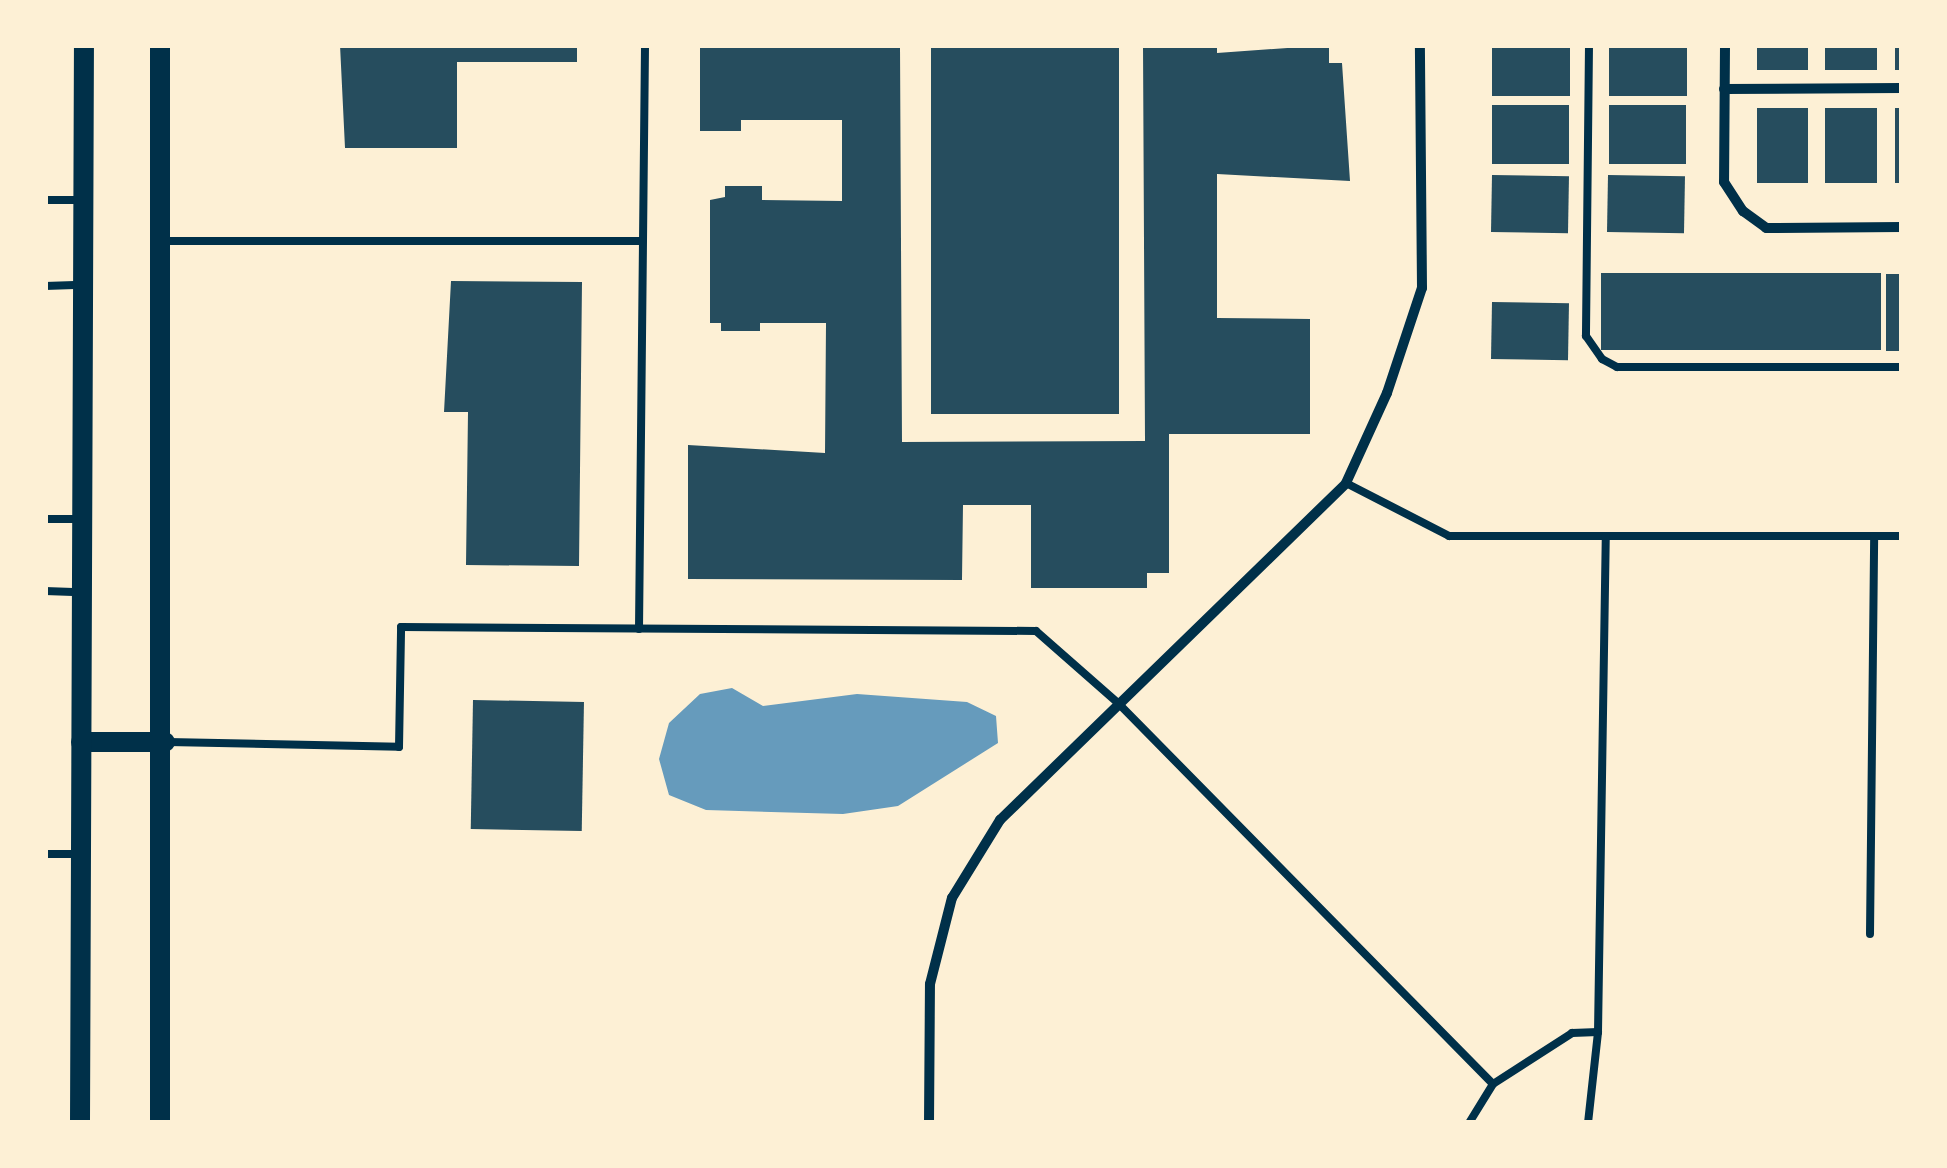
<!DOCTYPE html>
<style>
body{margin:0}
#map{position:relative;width:1947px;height:1168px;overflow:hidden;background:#fdf0d5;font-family:Merriweather,serif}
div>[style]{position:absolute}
.water>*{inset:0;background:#669bbc}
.building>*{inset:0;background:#264d5e;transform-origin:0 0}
.service>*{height:8px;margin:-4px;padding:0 4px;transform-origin:4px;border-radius:4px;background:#003049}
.minor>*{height:10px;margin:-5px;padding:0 5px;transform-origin:5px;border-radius:5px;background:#003049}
.secondary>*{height:20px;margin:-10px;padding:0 10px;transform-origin:10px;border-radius:10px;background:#003049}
span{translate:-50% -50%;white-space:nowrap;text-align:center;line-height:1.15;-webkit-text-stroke:9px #fdf0d5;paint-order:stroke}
.frame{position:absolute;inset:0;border:48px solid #fdf0d5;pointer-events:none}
</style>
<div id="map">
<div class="water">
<i style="clip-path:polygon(732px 688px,763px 706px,857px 694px,967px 702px,996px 716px,998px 743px,898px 806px,843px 814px,706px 810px,669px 795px,659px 759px,669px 723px,700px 694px)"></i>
</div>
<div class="building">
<i style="clip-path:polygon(340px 45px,577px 45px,577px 62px,457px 62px,457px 148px,345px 148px)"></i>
<i style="clip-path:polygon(700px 45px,900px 45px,902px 442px,1145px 441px,1143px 45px,1217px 45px,1217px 53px,1329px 45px,1329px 63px,1342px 63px,1350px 181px,1217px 174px,1217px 318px,1310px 319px,1310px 434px,1169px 434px,1169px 573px,1147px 573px,1147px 588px,1031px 588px,1031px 505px,963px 505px,962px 580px,688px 579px,688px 445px,825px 453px,826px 323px,760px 323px,760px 331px,721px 331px,721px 323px,710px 323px,710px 200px,725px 197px,725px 186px,762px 186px,762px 200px,842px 201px,842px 120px,741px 120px,741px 131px,700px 131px)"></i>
<i style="left:931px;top:45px;width:188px;height:369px"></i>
<i style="left:1492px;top:45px;width:78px;height:51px"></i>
<i style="left:1609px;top:45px;width:78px;height:51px"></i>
<i style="left:1757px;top:45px;width:51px;height:25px"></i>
<i style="left:1825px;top:45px;width:52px;height:25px"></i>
<i style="left:1895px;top:45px;width:7px;height:25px"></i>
<i style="left:1492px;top:105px;width:77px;height:59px"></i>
<i style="left:1609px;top:105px;width:77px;height:59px"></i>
<i style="left:1757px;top:108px;width:51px;height:75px"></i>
<i style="left:1825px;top:108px;width:52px;height:75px"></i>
<i style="left:1895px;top:108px;width:7px;height:75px"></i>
<i style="left:1492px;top:175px;width:77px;height:57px;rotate:1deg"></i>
<i style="left:1608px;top:175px;width:77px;height:57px;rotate:1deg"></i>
<i style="left:1601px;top:273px;width:280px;height:77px"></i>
<i style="left:1886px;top:274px;width:16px;height:77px"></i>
<i style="clip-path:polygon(451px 281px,582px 282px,579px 566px,466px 565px,468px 412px,444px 412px)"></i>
<i style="left:1492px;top:302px;width:77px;height:57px;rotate:1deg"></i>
<i style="left:473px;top:700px;width:111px;height:129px;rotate:1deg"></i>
</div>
<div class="service">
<i style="left:1589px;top:45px;width:291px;rotate:90.6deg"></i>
<i style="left:1586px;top:336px;width:28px;rotate:55deg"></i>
<i style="left:1602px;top:359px;width:17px;rotate:28deg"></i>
<i style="left:1617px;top:367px;width:285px"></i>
<i style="left:45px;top:200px;width:38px"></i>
<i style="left:164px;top:241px;width:476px"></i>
<i style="left:45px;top:286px;width:37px;rotate:-2deg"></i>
<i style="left:1346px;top:483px;width:116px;rotate:27.2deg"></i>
<i style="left:1449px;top:536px;width:453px"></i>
<i style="left:45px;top:519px;width:36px"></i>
<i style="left:45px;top:591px;width:35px;rotate:2deg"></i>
<i style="left:639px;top:629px;width:584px;rotate:-89.41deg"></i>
<i style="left:168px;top:742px;width:231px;rotate:1.2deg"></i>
<i style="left:399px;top:747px;width:120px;rotate:-89deg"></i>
<i style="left:401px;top:627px;width:635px;rotate:0.36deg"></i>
<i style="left:1036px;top:631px;width:111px;rotate:41.3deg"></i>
<i style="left:1119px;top:704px;width:533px;rotate:45.46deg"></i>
<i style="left:45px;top:854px;width:35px"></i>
<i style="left:1870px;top:934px;width:398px;rotate:-89.4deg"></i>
<i style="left:1469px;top:1123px;width:46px;rotate:-58.4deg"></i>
<i style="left:1493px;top:1084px;width:94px;rotate:-32.8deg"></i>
<i style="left:1572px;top:1033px;width:26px;rotate:-2deg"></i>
<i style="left:1588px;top:1123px;width:92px;rotate:-83.7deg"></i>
<i style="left:1598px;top:1032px;width:496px;rotate:-89.1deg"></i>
</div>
<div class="minor">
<i style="left:1725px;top:45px;width:137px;rotate:90.4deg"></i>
<i style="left:1724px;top:182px;width:35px;rotate:57deg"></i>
<i style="left:1743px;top:211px;width:29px;rotate:36deg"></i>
<i style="left:1766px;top:228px;width:136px;rotate:-0.4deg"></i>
<i style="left:1724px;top:89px;width:178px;rotate:-0.3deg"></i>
<i style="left:929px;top:1123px;width:139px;rotate:-89.6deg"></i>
<i style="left:930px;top:984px;width:89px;rotate:-75.7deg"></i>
<i style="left:952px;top:898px;width:92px;rotate:-58.4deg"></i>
<i style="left:1000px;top:820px;width:483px;rotate:-44.2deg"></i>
<i style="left:1346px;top:483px;width:99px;rotate:-65.5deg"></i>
<i style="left:1387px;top:393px;width:111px;rotate:-71.6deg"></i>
<i style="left:1422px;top:288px;width:243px;rotate:-90.5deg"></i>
</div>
<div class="secondary">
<i style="left:81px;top:742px;width:84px"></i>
<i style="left:80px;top:1123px;width:1078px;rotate:-89.79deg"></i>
<i style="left:160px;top:1123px;width:1078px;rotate:-90deg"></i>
</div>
<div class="frame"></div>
</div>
